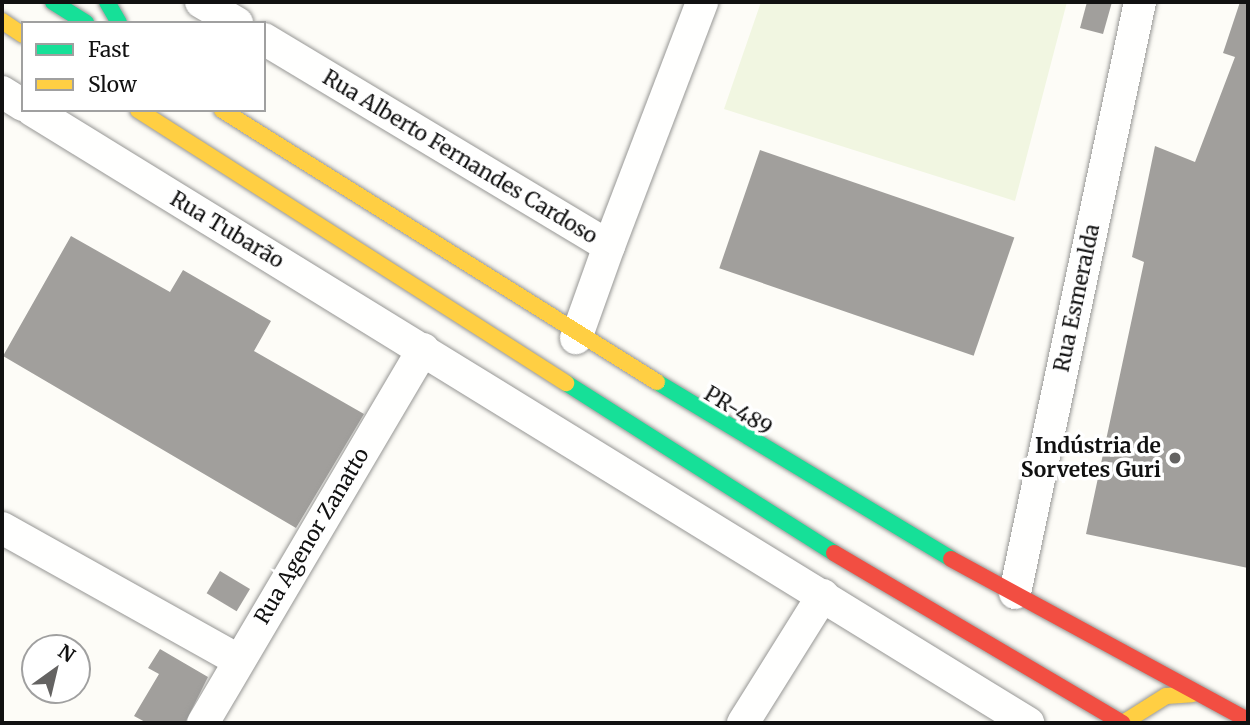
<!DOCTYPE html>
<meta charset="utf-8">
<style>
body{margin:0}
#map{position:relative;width:1250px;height:725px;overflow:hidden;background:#fdfcf7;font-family:Merriweather,serif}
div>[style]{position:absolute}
.pitch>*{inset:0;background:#f1f6e1}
.building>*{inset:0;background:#a19f9c;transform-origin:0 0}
.roads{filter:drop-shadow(0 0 2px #979795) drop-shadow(0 0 2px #979795)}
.street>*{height:32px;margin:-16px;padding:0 16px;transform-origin:16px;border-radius:16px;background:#fffffe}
.fast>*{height:16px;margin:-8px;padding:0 8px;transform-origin:8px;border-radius:8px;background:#16e098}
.slow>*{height:16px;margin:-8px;padding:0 8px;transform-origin:8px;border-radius:8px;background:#ffcf43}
.jam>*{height:16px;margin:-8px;padding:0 8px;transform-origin:8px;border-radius:8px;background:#f24e42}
.dots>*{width:19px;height:19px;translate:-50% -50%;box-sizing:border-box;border:4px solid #fff;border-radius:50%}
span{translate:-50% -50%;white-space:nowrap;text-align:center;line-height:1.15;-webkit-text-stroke:7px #fff;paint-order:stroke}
.street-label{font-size:21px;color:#111}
.poi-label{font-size:21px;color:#111;font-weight:700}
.right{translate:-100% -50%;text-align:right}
.frame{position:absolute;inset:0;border:4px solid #111;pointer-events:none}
.legend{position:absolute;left:21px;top:21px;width:245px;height:91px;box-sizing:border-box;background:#fff;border:2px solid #a0a0a0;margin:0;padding:9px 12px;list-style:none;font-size:21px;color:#111}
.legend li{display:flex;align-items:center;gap:14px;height:35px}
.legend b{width:35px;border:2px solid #a0a0a0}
.north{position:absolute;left:21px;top:634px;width:70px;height:70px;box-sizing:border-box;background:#fff;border:2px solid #a0a0a0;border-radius:50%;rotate:34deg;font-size:19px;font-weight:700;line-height:28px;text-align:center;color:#111}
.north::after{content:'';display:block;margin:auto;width:24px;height:32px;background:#646362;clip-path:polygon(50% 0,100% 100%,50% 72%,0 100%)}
</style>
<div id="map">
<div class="pitch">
<i style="clip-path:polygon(761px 2px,1067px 2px,1015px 201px,724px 109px)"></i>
</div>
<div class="building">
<i style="clip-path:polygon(1087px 2px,1112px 2px,1103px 34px,1080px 28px)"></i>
<i style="clip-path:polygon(1240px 2px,1248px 2px,1248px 568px,1086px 534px,1144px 262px,1132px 257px,1155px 146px,1195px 162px,1235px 57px,1223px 53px)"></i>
<i style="left:760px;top:150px;width:269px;height:125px;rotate:19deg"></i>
<i style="clip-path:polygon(71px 236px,170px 292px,183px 270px,271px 321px,254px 351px,364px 414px,296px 528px,3px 356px)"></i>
<i style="left:220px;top:571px;width:35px;height:26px;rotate:31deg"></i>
<i style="clip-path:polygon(160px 649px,208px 677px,185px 723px,147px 723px,134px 716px,159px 674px,148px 668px)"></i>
</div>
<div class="roads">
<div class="street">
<i style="left:201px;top:2px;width:42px;rotate:30.3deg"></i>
<i style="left:264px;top:39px;width:402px;rotate:31deg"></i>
<i style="left:609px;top:246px;width:98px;rotate:109.7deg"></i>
<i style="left:2px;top:92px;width:25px;rotate:32deg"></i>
<i style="left:32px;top:110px;width:1170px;rotate:31.61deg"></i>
<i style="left:609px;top:246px;width:261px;rotate:-69.1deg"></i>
<i style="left:2px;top:528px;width:270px;rotate:29.2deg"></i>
<i style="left:1015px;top:593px;width:604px;rotate:-78.06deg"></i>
<i style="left:203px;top:723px;width:434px;rotate:-59.5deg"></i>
<i style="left:743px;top:723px;width:151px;rotate:-58deg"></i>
</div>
<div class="fast">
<i style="left:53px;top:2px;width:39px;rotate:32deg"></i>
<i style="left:107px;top:2px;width:24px;rotate:60deg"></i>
<i style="left:657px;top:382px;width:343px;rotate:31deg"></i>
<i style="left:566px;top:383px;width:317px;rotate:32.4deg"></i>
</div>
<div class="slow">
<i style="left:2px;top:21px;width:25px;rotate:34deg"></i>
<i style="left:138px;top:110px;width:508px;rotate:32.53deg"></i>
<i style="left:222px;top:110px;width:513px;rotate:32.02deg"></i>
<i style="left:1123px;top:723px;width:51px;rotate:-32.1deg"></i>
<i style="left:1166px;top:696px;width:26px;rotate:-4deg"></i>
</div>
<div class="jam">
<i style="left:834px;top:553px;width:335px;rotate:30.5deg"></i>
<i style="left:951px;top:559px;width:338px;rotate:28.5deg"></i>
</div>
</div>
<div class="dots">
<i style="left:1175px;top:458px;background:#646362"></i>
</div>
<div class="street-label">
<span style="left:460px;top:157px;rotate:31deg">Rua Alberto Fernandes Cardoso</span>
<span style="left:227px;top:230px;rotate:31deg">Rua Tubarão</span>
<span style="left:1077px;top:298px;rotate:-78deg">Rua Esmeralda</span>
<span style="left:738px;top:411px;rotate:31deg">PR-489</span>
<span style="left:312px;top:536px;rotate:-59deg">Rua Agenor Zanatto</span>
</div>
<div class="poi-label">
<span class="right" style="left:1161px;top:458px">Indústria de<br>Sorvetes Guri</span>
</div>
<div class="frame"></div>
<ul class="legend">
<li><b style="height:9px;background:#16e098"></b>Fast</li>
<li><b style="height:9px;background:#ffcf43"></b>Slow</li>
</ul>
<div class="north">N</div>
</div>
